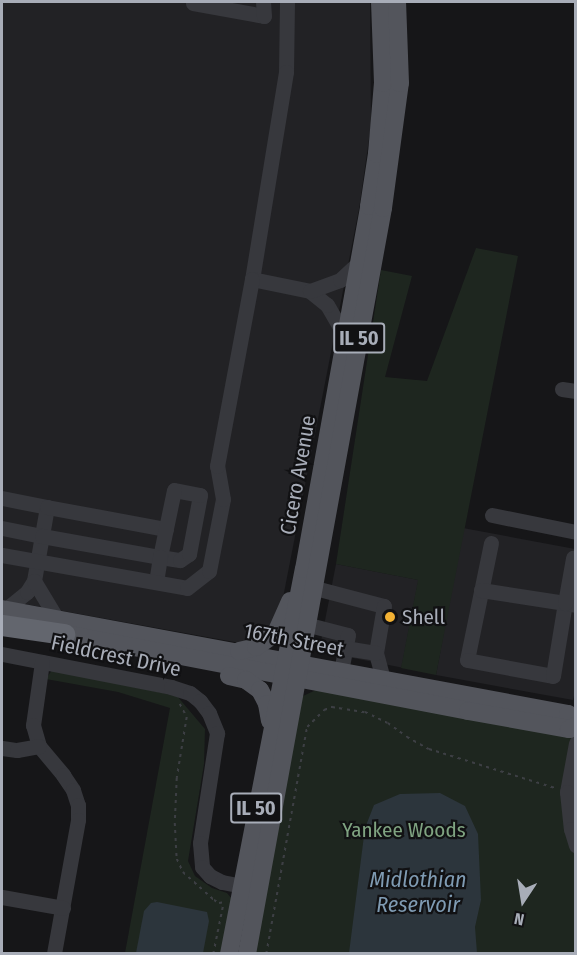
<!DOCTYPE html>
<style>
body{margin:0}
#map{position:relative;width:577px;height:955px;overflow:hidden;background:#161618;font-family:"Fira Sans Condensed",sans-serif}
div>[style]{position:absolute}
.built>*{inset:0;background:#222225;transform-origin:0 0}
.green>*{inset:0;background:#1e261f}
.water>*{inset:0;background:#2c353c}
.path>*{height:1.5px;margin-top:-0.75px;transform-origin:0;background:repeating-linear-gradient(90deg,#3d3f44 0 3px,transparent 0 7.5px)}
.minor>*{height:15px;margin:-7.5px;padding:0 7.5px;transform-origin:7.5px;border-radius:7.5px;background:#37383d}
.major>*{height:18px;margin:-9px;padding:0 9px;transform-origin:9px;border-radius:9px;background:#53555c}
.highway>*{height:21px;margin:-10.5px;padding:0 10.5px;transform-origin:10.5px;border-radius:10.5px;background:#63666e}
.dots>*{width:16px;height:16px;translate:-50% -50%;box-sizing:border-box;border:3px solid #111113;border-radius:50%}
span{translate:-50% -50%;white-space:nowrap;text-align:center;line-height:1.15;-webkit-text-stroke:4.5px #111113;paint-order:stroke}
.shield-label span{padding:2px 4px;background:#111113;border:2px solid;border-radius:4px;-webkit-text-stroke-width:0}
.shield-label{font-size:20px;color:#a8adb8;font-weight:700}
.street-label{font-size:21px;color:#a8adb8}
.poi-label{font-size:21px;color:#a8adb8}
.left{translate:0 -50%;text-align:left}
.park-label{font-size:21px;color:#7fa381}
.water-label{font-size:22px;color:#7f9bb3;font-style:italic}
.frame{position:absolute;inset:0;border:3px solid #a8adb8;pointer-events:none}
.north{position:absolute;left:493px;top:871px;width:60px;height:60px;-webkit-text-stroke:4px #111113;paint-order:stroke;rotate:192deg;font-size:16px;font-weight:700;line-height:24px;text-align:center;color:#a8adb8}
.north::after{content:'';display:block;margin:auto;width:21px;height:27px;background:#a8adb8;clip-path:polygon(50% 0,100% 100%,50% 72%,0 100%)}
</style>
<div id="map">
<div class="built">
<i style="clip-path:polygon(2px 2px,370px 2px,371px 125px,359px 209px,281px 608px,274px 629px,258px 639px,240px 643px,2px 600px)"></i>
<i style="clip-path:polygon(463px 528px,575px 549px,576px 688px,573px 700px,436px 675px)"></i>
<i style="left:336px;top:564px;width:84px;height:89px;rotate:11deg"></i>
</div>
<div class="green">
<i style="clip-path:polygon(476px 248px,518px 256px,436px 675px,401px 668px,418px 580px,336px 564px,381px 270px,412px 276px,385px 377px,427px 381px)"></i>
<i style="clip-path:polygon(52px 670px,177px 696px,205px 729px,204px 764px,188px 861px,195px 876px,212px 888px,227px 893px,232px 899px,222px 953px,125px 953px,170px 708px,118px 692px,46px 679px)"></i>
<i style="clip-path:polygon(316px 690px,575px 738px,575px 953px,254px 954px,299px 703px,303px 696px)"></i>
</div>
<div class="water">
<i style="clip-path:polygon(440px 793px,465px 806px,478px 834px,481px 900px,475px 927px,477px 953px,349px 953px,365px 828px,374px 805px,400px 794px)"></i>
<i style="clip-path:polygon(157px 902px,207px 912px,209px 921px,203px 953px,136px 953px,144px 911px,151px 903px)"></i>
</div>
<div class="path">
<i style="left:180px;top:704px;width:15px;rotate:62deg"></i>
<i style="left:187px;top:717px;width:62px;rotate:99.3deg"></i>
<i style="left:177px;top:778px;width:45px;rotate:92.5deg"></i>
<i style="left:175px;top:823px;width:36px;rotate:87deg"></i>
<i style="left:177px;top:859px;width:14px;rotate:65deg"></i>
<i style="left:183px;top:872px;width:42px;rotate:42.1deg"></i>
<i style="left:214px;top:900px;width:6px;rotate:31deg"></i>
<i style="left:219px;top:903px;width:6px;rotate:-9deg"></i>
<i style="left:213px;top:954px;width:50px;rotate:-78.5deg"></i>
<i style="left:266px;top:954px;width:231px;rotate:-79.8deg"></i>
<i style="left:307px;top:727px;width:24px;rotate:-45deg"></i>
<i style="left:324px;top:710px;width:9px;rotate:-21deg"></i>
<i style="left:332px;top:707px;width:33px;rotate:9deg"></i>
<i style="left:365px;top:712px;width:25px;rotate:26deg"></i>
<i style="left:388px;top:723px;width:24px;rotate:36deg"></i>
<i style="left:407px;top:737px;width:25px;rotate:29deg"></i>
<i style="left:429px;top:749px;width:132px;rotate:17.2deg"></i>
</div>
<div class="minor">
<i style="left:287px;top:2px;width:70px;rotate:90.8deg"></i>
<i style="left:286px;top:72px;width:210px;rotate:99.3deg"></i>
<i style="left:252px;top:279px;width:59px;rotate:11.7deg"></i>
<i style="left:193px;top:3px;width:72px;rotate:10.4deg"></i>
<i style="left:264px;top:16px;width:14px;rotate:-94deg"></i>
<i style="left:345px;top:336px;width:36px;rotate:-120deg"></i>
<i style="left:327px;top:305px;width:22px;rotate:-141deg"></i>
<i style="left:310px;top:291px;width:32px;rotate:-20deg"></i>
<i style="left:340px;top:280px;width:26px;rotate:-43deg"></i>
<i style="left:562px;top:389px;width:14px;rotate:8deg"></i>
<i style="left:2px;top:498px;width:46px;rotate:11.3deg"></i>
<i style="left:47px;top:507px;width:75px;rotate:100deg"></i>
<i style="left:47px;top:507px;width:121px;rotate:10.5deg"></i>
<i style="left:492px;top:515px;width:86px;rotate:11.4deg"></i>
<i style="left:2px;top:528px;width:41px;rotate:11.3deg"></i>
<i style="left:42px;top:536px;width:120px;rotate:10.1deg"></i>
<i style="left:160px;top:557px;width:20px;rotate:9deg"></i>
<i style="left:180px;top:560px;width:11px;rotate:-34deg"></i>
<i style="left:189px;top:554px;width:60px;rotate:-79.4deg"></i>
<i style="left:200px;top:495px;width:26px;rotate:-169deg"></i>
<i style="left:174px;top:490px;width:68px;rotate:101.8deg"></i>
<i style="left:160px;top:557px;width:25px;rotate:99deg"></i>
<i style="left:491px;top:543px;width:119px;rotate:101.6deg"></i>
<i style="left:467px;top:660px;width:87px;rotate:10.5deg"></i>
<i style="left:553px;top:676px;width:74px;rotate:-80.7deg"></i>
<i style="left:565px;top:603px;width:11px;rotate:10deg"></i>
<i style="left:2px;top:555px;width:188px;rotate:10.1deg"></i>
<i style="left:187px;top:588px;width:28px;rotate:-38deg"></i>
<i style="left:209px;top:571px;width:73px;rotate:-79deg"></i>
<i style="left:223px;top:499px;width:34px;rotate:-100deg"></i>
<i style="left:217px;top:466px;width:190px;rotate:-79.4deg"></i>
<i style="left:315px;top:588px;width:71px;rotate:14.6deg"></i>
<i style="left:384px;top:606px;width:48px;rotate:99.7deg"></i>
<i style="left:376px;top:653px;width:28px;rotate:75deg"></i>
<i style="left:481px;top:590px;width:85px;rotate:8.8deg"></i>
<i style="left:565px;top:603px;width:46px;rotate:-79.9deg"></i>
<i style="left:6px;top:609px;width:27px;rotate:-39deg"></i>
<i style="left:27px;top:592px;width:13px;rotate:-58deg"></i>
<i style="left:34px;top:581px;width:44px;rotate:58.8deg"></i>
<i style="left:309px;top:625px;width:40px;rotate:14.4deg"></i>
<i style="left:348px;top:635px;width:38px;rotate:101deg"></i>
<i style="left:345px;top:648px;width:31px;rotate:9deg"></i>
<i style="left:2px;top:654px;width:172px;rotate:11deg"></i>
<i style="left:171px;top:687px;width:20px;rotate:18deg"></i>
<i style="left:190px;top:693px;width:13px;rotate:39deg"></i>
<i style="left:200px;top:701px;width:15px;rotate:53deg"></i>
<i style="left:209px;top:713px;width:22px;rotate:68deg"></i>
<i style="left:217px;top:733px;width:111px;rotate:98.8deg"></i>
<i style="left:200px;top:843px;width:24px;rotate:85deg"></i>
<i style="left:202px;top:867px;width:12px;rotate:48deg"></i>
<i style="left:210px;top:876px;width:13px;rotate:27deg"></i>
<i style="left:222px;top:882px;width:32px;rotate:11deg"></i>
<i style="left:42px;top:662px;width:64px;rotate:98.1deg"></i>
<i style="left:33px;top:725px;width:22px;rotate:74deg"></i>
<i style="left:39px;top:746px;width:38px;rotate:50deg"></i>
<i style="left:63px;top:775px;width:18px;rotate:56deg"></i>
<i style="left:73px;top:790px;width:16px;rotate:72deg"></i>
<i style="left:78px;top:805px;width:15px;rotate:90deg"></i>
<i style="left:78px;top:820px;width:136px;rotate:100.2deg"></i>
<i style="left:576px;top:743px;width:50px;rotate:100.4deg"></i>
<i style="left:567px;top:792px;width:37px;rotate:84deg"></i>
<i style="left:571px;top:829px;width:17px;rotate:73deg"></i>
<i style="left:2px;top:748px;width:15px;rotate:8deg"></i>
<i style="left:17px;top:750px;width:22px;rotate:-10deg"></i>
<i style="left:2px;top:897px;width:62px;rotate:10.2deg"></i>
</div>
<div class="major">
<i style="left:2px;top:609px;width:576px;rotate:10.51deg"></i>
<i style="left:568px;top:714px;width:11px;rotate:41deg"></i>
<i style="left:50px;top:631px;width:426px;rotate:10.8deg"></i>
<i style="left:468px;top:711px;width:103px;rotate:10.1deg"></i>
<i style="left:569px;top:729px;width:8px;rotate:-23deg"></i>
<i style="left:239px;top:651px;width:17px;rotate:-13deg"></i>
<i style="left:256px;top:647px;width:24px;rotate:-35deg"></i>
<i style="left:276px;top:633px;width:35px;rotate:-66deg"></i>
<i style="left:229px;top:676px;width:17px;rotate:13deg"></i>
<i style="left:246px;top:680px;width:17px;rotate:36deg"></i>
<i style="left:260px;top:690px;width:16px;rotate:63deg"></i>
<i style="left:267px;top:704px;width:17px;rotate:80deg"></i>
<i style="left:229px;top:954px;width:392px;rotate:-79deg"></i>
<i style="left:304px;top:569px;width:369px;rotate:-79.8deg"></i>
<i style="left:369px;top:206px;width:53px;rotate:-81.3deg"></i>
<i style="left:377px;top:154px;width:71px;rotate:-85.2deg"></i>
<i style="left:383px;top:83px;width:81px;rotate:-92.1deg"></i>
<i style="left:247px;top:954px;width:758px;rotate:-79.67deg"></i>
<i style="left:383px;top:208px;width:126px;rotate:-82.3deg"></i>
<i style="left:400px;top:83px;width:81px;rotate:-92.1deg"></i>
</div>
<div class="highway">
<i style="left:2px;top:625px;width:63px;rotate:8.3deg"></i>
</div>
<div class="dots">
<i style="left:390px;top:617px;background:#f2b134"></i>
</div>
<div class="shield-label">
<span style="left:359px;top:338px">IL 50</span>
<span style="left:256px;top:808px">IL 50</span>
</div>
<div class="street-label">
<span style="left:298px;top:475px;rotate:-80deg">Cicero Avenue</span>
<span style="left:294px;top:640px;rotate:11deg">167th Street</span>
<span style="left:116px;top:656px;rotate:12deg">Fieldcrest Drive</span>
</div>
<div class="poi-label">
<span class="left" style="left:402px;top:617px">Shell</span>
</div>
<div class="park-label">
<span style="left:404px;top:830px">Yankee Woods</span>
</div>
<div class="water-label">
<span style="left:418px;top:892px">Midlothian<br>Reservoir</span>
</div>
<div class="frame"></div>
<div class="north">N</div>
</div>
